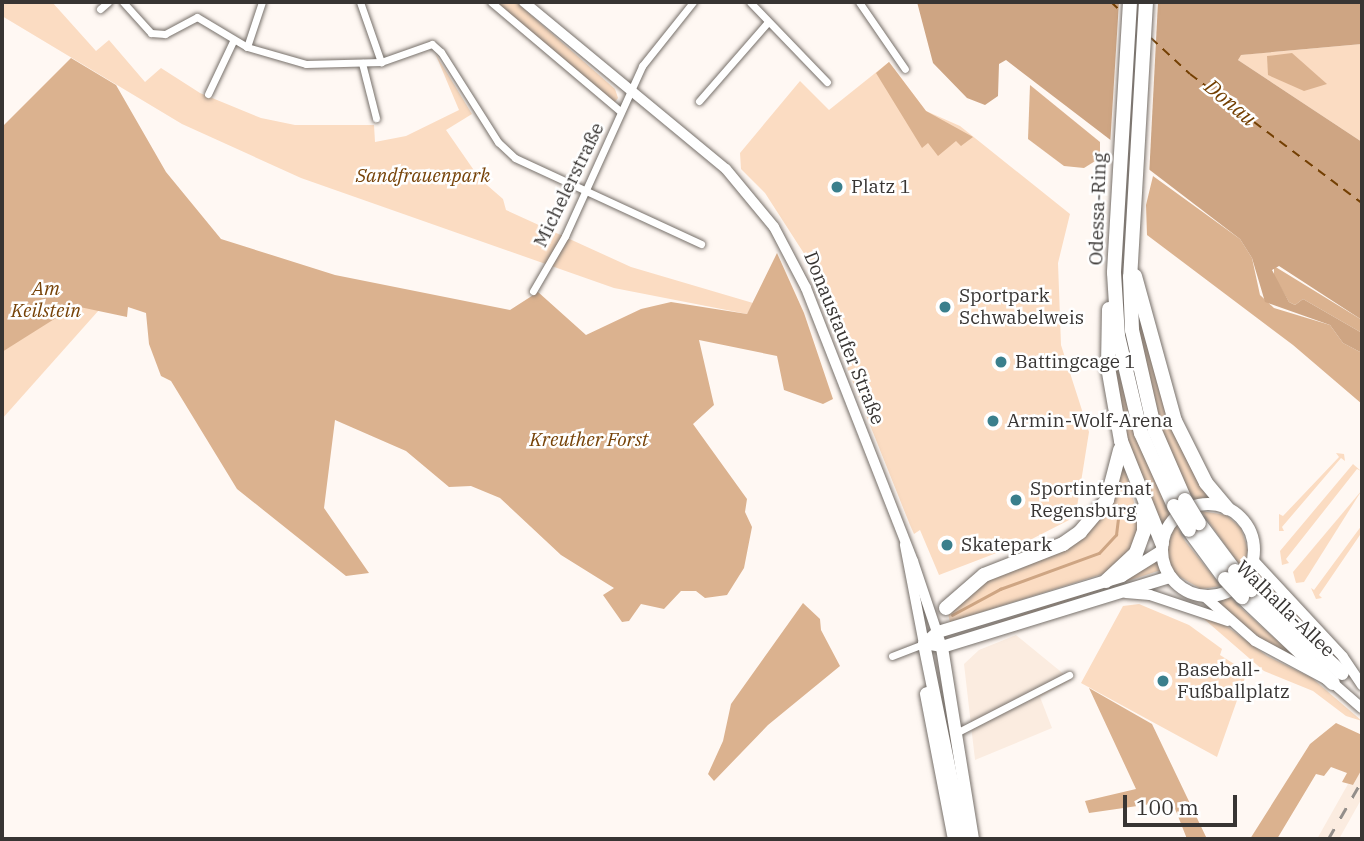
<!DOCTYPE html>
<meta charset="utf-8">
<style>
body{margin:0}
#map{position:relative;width:1364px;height:841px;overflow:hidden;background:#fff8f3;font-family:"IBM Plex Serif",serif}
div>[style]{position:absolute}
.built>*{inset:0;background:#fbece0}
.green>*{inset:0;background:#fbdcc2}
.forest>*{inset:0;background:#dbb28f}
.water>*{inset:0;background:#cea583}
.pier>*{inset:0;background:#fff8f3}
.stream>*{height:2.5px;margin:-1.25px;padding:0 1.25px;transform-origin:1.25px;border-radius:1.25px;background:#cea583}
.ferry>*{height:2px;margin-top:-1px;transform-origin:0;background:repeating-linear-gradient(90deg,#733f02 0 9px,transparent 0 16px)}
.roads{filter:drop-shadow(0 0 2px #77706a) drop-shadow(0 0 2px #77706a)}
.street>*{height:7px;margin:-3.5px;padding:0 3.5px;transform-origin:3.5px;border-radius:3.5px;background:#fff}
.secondary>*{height:10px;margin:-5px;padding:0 5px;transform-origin:5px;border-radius:5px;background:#fff}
.primary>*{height:12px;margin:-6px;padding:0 6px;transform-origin:6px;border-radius:6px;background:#fff}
.primary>.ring{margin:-6px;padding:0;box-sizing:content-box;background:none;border:12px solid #fff;border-radius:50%}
.highway>*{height:14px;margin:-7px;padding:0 7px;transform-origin:7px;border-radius:7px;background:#fff}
.rail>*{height:2.5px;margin-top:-1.25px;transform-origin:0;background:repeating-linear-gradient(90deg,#938e8a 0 12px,transparent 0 24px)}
.bridges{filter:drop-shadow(0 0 2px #77706a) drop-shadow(0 0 2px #77706a)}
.highway-bridge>*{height:14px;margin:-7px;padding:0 7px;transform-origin:7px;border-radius:7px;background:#fff}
.dots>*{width:19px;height:19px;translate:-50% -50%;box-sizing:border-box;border:4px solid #fff;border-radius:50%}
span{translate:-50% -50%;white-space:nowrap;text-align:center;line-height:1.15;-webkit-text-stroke:5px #fff;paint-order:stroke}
.park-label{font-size:19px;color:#764207;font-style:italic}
.street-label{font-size:19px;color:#383533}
.poi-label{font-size:19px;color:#383533}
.left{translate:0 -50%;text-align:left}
.water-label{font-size:21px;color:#733f02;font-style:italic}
.frame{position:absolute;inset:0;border:4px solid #383533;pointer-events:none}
.scale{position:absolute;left:1123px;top:795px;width:114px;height:32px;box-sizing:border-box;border:4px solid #383533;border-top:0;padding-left:9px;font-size:21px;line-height:24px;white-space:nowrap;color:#383533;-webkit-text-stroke:5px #fff;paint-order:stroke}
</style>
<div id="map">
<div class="built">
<i style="clip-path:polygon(1016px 635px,1071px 680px,1040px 697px,1052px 728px,975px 760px,964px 664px,979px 650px)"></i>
<i style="clip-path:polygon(1362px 769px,1362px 798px,1339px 839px,1317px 839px,1348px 784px,1353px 785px)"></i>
</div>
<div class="green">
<i style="clip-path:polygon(2px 2px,52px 2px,96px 51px,109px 40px,145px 82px,161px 68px,200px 93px,261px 118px,295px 125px,374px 125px,375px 142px,406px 136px,459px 110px,435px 53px,472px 114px,446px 130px,480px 179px,503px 199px,506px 210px,631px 267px,753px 303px,747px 314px,614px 288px,301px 178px,182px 124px,2px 16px)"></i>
<i style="clip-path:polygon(493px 2px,516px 2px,615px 89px,618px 98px,615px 102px,605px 97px)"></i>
<i style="clip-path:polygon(1362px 44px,1362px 142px,1238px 60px,1240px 55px)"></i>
<i style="clip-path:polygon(889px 62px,926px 111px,960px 126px,1070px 214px,1058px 263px,1061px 345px,1089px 432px,1077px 507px,1069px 520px,1028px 541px,939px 575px,920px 530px,914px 534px,910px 525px,838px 345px,830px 311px,850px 358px,814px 269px,765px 193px,741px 169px,740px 153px,800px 81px,829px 110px)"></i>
<i style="clip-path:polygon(2px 210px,99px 310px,2px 419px)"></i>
<i style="clip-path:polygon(1134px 299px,1168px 419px,1210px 503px,1196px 504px,1167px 451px,1147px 389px)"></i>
<i style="clip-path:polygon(1110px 340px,1136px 437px,1170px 515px,1161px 530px,1130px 461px)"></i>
<i style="clip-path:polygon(1336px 453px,1344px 454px,1345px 461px,1341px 458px,1282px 527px,1284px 531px,1279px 531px,1279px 514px,1283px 516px,1339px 457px)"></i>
<i style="clip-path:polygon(1122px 458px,1140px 524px,1135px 547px,1112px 571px,950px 622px,948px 614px,981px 582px,1082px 535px)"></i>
<i style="clip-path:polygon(1353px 464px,1361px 471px,1357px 469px,1286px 559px,1289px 563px,1282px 565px,1280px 551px)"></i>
<i style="clip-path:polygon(1362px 490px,1304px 582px,1296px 583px,1293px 572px)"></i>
<i style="clip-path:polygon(1201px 511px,1226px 515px,1241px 528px,1248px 550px,1243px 570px)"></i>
<i style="clip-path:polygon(1175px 523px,1185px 541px,1221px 586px,1201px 589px,1170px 571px,1165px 556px)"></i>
<i style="clip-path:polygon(1362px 525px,1362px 532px,1319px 595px,1322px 598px,1316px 599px,1311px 588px,1314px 590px)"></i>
<i style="clip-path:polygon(1157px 561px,1161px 570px,956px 638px,1124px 578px)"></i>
<i style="clip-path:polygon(1257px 569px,1345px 667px,1261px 591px,1251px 580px)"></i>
<i style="clip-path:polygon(1230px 597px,1241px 608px,1304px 665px,1260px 638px,1215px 601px)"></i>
<i style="clip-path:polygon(1139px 604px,1189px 625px,1222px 649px,1220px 655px,1247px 672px,1217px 757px,1081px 683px,1123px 606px)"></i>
<i style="clip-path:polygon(1197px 613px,1221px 622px,1267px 656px,1312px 678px,1362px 721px,1346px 716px,1313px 691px,1264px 671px)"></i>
</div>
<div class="forest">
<i style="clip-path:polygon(1292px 53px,1327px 84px,1304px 91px,1268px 75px,1267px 56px)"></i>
<i style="clip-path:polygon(71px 58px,116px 85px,166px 172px,221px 239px,335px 275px,510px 310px,538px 292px,586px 335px,641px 309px,671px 302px,747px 314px,777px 253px,804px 313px,833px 399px,823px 404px,784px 390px,777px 356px,699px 340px,714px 405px,693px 424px,747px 499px,745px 512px,752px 527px,744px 568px,727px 595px,705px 598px,696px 591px,681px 591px,664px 609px,641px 604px,629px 621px,622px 622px,603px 595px,614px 588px,561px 555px,500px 498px,471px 486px,449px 487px,406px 451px,335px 420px,324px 508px,369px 573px,346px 576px,237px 489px,171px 381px,161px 376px,149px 344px,146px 313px,128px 307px,127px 317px,75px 306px,2px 352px,2px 127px)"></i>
<i style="clip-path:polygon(889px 62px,926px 111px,973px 137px,961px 146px,956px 141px,938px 156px,928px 143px,922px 148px,876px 73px)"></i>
<i style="clip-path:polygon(1030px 85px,1100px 142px,1100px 158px,1084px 168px,1064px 166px,1028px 139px)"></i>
<i style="clip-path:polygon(1153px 176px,1240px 239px,1252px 258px,1260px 295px,1274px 308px,1330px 325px,1343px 343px,1362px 353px,1362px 404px,1293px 345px,1147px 235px,1146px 205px)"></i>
<i style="clip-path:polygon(1274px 266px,1362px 320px,1362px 333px,1303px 299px,1295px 305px,1289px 302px,1274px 276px)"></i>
<i style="clip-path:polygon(803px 603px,820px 619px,821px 630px,840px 666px,768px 725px,714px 781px,708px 774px,723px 741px,731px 704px)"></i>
<i style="clip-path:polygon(1089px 688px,1152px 724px,1207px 839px,1187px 839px,1172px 801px,1089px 813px,1085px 801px,1136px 789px)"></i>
<i style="clip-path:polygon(1336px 723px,1362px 735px,1362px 769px,1353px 785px,1342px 782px,1347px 773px,1331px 767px,1324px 776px,1316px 774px,1277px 839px,1250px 839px,1310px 744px)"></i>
</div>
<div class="water">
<i style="clip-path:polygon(917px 2px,1362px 2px,1362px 44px,1241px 55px,1238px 60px,1362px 142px,1362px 320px,1279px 266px,1272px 270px,1289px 302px,1295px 305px,1303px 299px,1362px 333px,1362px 353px,1343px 343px,1330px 325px,1265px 302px,1252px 258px,1240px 239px,1006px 60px,999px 64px,998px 96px,985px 105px,967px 98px,933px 63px)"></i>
</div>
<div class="pier">
<i style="clip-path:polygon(1119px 2px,1158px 2px,1149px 177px,1110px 146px)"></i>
</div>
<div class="stream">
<i style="left:952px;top:615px;width:55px;rotate:-28.4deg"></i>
<i style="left:1000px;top:589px;width:105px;rotate:-20deg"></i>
<i style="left:1099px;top:553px;width:25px;rotate:-47deg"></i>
<i style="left:1116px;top:535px;width:26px;rotate:-83deg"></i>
</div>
<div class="ferry">
<i style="left:1111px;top:2px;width:16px;rotate:43deg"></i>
<i style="left:1151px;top:38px;width:53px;rotate:42.7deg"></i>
<i style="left:1190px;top:74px;width:215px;rotate:36.9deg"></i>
</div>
<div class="roads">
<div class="street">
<i style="left:123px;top:2px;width:42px;rotate:47.9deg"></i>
<i style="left:151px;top:33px;width:14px;rotate:4deg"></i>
<i style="left:165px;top:34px;width:36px;rotate:-28deg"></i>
<i style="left:197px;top:17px;width:58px;rotate:31deg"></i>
<i style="left:247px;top:47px;width:61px;rotate:16.1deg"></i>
<i style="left:306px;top:64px;width:75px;rotate:-1.5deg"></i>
<i style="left:381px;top:62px;width:54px;rotate:-19.4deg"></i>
<i style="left:432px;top:44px;width:12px;rotate:42deg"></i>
<i style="left:441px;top:52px;width:107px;rotate:57.7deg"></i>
<i style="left:498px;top:142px;width:23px;rotate:43deg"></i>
<i style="left:515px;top:158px;width:205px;rotate:24.8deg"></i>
<i style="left:360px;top:2px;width:64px;rotate:70.7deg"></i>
<i style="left:491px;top:2px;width:170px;rotate:40.2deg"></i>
<i style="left:750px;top:2px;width:111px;rotate:46.1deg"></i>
<i style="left:859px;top:2px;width:81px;rotate:55.5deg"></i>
<i style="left:100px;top:9px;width:11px;rotate:-41deg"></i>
<i style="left:247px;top:47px;width:47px;rotate:-71.6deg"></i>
<i style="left:362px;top:63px;width:57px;rotate:75.7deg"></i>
<i style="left:208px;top:94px;width:59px;rotate:-64.7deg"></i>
<i style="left:699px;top:101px;width:105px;rotate:-48.9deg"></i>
<i style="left:533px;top:291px;width:64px;rotate:-59.8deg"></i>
<i style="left:565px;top:236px;width:187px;rotate:-65.6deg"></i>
<i style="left:642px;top:66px;width:82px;rotate:-51.4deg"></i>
<i style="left:892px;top:656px;width:34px;rotate:-21deg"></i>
<i style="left:958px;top:732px;width:125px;rotate:-27.2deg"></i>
</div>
<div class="secondary">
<i style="left:524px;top:2px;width:262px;rotate:39.6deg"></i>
<i style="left:726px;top:169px;width:75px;rotate:50.4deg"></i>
<i style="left:774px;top:227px;width:69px;rotate:62.3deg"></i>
<i style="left:806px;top:288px;width:293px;rotate:68.6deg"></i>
<i style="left:913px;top:561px;width:91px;rotate:71.4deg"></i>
<i style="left:942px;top:647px;width:18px;rotate:-171deg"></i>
<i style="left:924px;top:644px;width:101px;rotate:-100.9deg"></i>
<i style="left:1253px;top:560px;width:132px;rotate:47.1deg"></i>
<i style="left:1343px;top:657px;width:34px;rotate:56deg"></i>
<i style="left:1126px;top:593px;width:24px;rotate:5deg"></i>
<i style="left:1150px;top:595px;width:82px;rotate:18.4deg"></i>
<i style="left:1204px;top:596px;width:68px;rotate:41.4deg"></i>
<i style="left:1255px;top:641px;width:89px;rotate:28.3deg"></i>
<i style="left:1333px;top:683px;width:38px;rotate:41deg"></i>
</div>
<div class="primary">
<i class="ring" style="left:1162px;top:504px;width:80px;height:80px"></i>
<i style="left:964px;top:839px;width:199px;rotate:-101.6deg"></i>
<i style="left:924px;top:644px;width:18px;rotate:-41deg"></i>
<i style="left:938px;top:632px;width:192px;rotate:-16.9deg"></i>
<i style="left:1122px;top:576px;width:47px;rotate:-32deg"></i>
<i style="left:973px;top:839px;width:194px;rotate:-99.2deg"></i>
<i style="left:942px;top:647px;width:239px;rotate:-17.1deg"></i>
</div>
<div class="highway">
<i style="left:1130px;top:2px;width:271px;rotate:93.4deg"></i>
<i style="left:1114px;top:273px;width:63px;rotate:86.4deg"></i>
<i style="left:1118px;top:336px;width:100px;rotate:76.7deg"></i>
<i style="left:1141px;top:433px;width:80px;rotate:65.7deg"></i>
<i style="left:1146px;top:2px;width:275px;rotate:93.3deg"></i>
<i style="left:1130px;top:277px;width:53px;rotate:87.8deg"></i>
<i style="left:1132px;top:330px;width:104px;rotate:77.2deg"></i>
<i style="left:1155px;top:431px;width:75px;rotate:66.5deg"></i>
<i style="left:1135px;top:276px;width:150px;rotate:74.6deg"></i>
<i style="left:1175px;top:421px;width:69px;rotate:63.4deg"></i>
<i style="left:1206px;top:483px;width:33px;rotate:50deg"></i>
<i style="left:1109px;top:309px;width:58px;rotate:91deg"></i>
<i style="left:1108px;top:367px;width:75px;rotate:80deg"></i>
<i style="left:1121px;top:441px;width:110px;rotate:68.1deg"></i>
<i style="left:1199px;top:523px;width:60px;rotate:53.1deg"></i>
<i style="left:1189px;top:530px;width:61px;rotate:53.7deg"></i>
<i style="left:1106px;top:581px;width:41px;rotate:-43deg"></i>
<i style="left:1136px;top:553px;width:23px;rotate:-70deg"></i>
<i style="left:1144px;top:531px;width:23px;rotate:-90deg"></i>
<i style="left:1251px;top:590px;width:123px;rotate:42.4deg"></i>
<i style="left:1242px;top:597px;width:125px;rotate:43.4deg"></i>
<i style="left:946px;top:608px;width:50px;rotate:-41deg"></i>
<i style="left:984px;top:575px;width:85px;rotate:-21.4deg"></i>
<i style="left:1063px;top:544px;width:21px;rotate:-35deg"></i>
<i style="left:1080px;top:532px;width:42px;rotate:-49.8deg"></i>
<i style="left:1107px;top:500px;width:52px;rotate:-75.4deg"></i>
<i style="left:927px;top:694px;width:148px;rotate:79.1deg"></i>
</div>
</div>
<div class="rail">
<i style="left:1328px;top:839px;width:68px;rotate:-60deg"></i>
</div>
<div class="bridges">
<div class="highway-bridge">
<i style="left:1185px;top:500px;width:27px;rotate:59deg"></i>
<i style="left:1174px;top:506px;width:28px;rotate:58deg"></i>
<i style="left:1235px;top:571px;width:25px;rotate:50deg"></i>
<i style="left:1225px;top:579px;width:25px;rotate:47deg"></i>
</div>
</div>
<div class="dots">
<i style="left:837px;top:187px;background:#3a7f8c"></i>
<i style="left:945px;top:307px;background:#3a7f8c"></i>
<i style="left:1001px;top:362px;background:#3a7f8c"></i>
<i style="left:993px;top:421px;background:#3a7f8c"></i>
<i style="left:1016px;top:500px;background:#3a7f8c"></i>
<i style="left:947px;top:545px;background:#3a7f8c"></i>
<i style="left:1163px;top:681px;background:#3a7f8c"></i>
</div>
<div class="park-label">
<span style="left:423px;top:176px">Sandfrauenpark</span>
<span style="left:46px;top:300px">Am<br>Keilstein</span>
<span style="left:589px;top:440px">Kreuther Forst</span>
</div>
<div class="street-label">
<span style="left:569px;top:185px;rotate:-64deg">Michelerstraße</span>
<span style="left:1098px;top:209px;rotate:-88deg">Odessa-Ring</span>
<span style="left:844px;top:338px;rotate:68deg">Donaustaufer Straße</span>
<span style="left:1285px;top:609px;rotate:44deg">Walhalla-Allee</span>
</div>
<div class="poi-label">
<span class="left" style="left:851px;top:187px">Platz 1</span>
<span class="left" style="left:959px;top:307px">Sportpark<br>Schwabelweis</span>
<span class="left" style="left:1015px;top:362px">Battingcage 1</span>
<span class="left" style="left:1007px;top:421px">Armin-Wolf-Arena</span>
<span class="left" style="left:1030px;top:500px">Sportinternat<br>Regensburg</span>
<span class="left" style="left:961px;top:545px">Skatepark</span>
<span class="left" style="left:1177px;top:681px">Baseball-<br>Fußballplatz</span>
</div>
<div class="water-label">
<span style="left:1231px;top:102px;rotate:40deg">Donau</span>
</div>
<div class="frame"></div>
<div class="scale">100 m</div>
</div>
